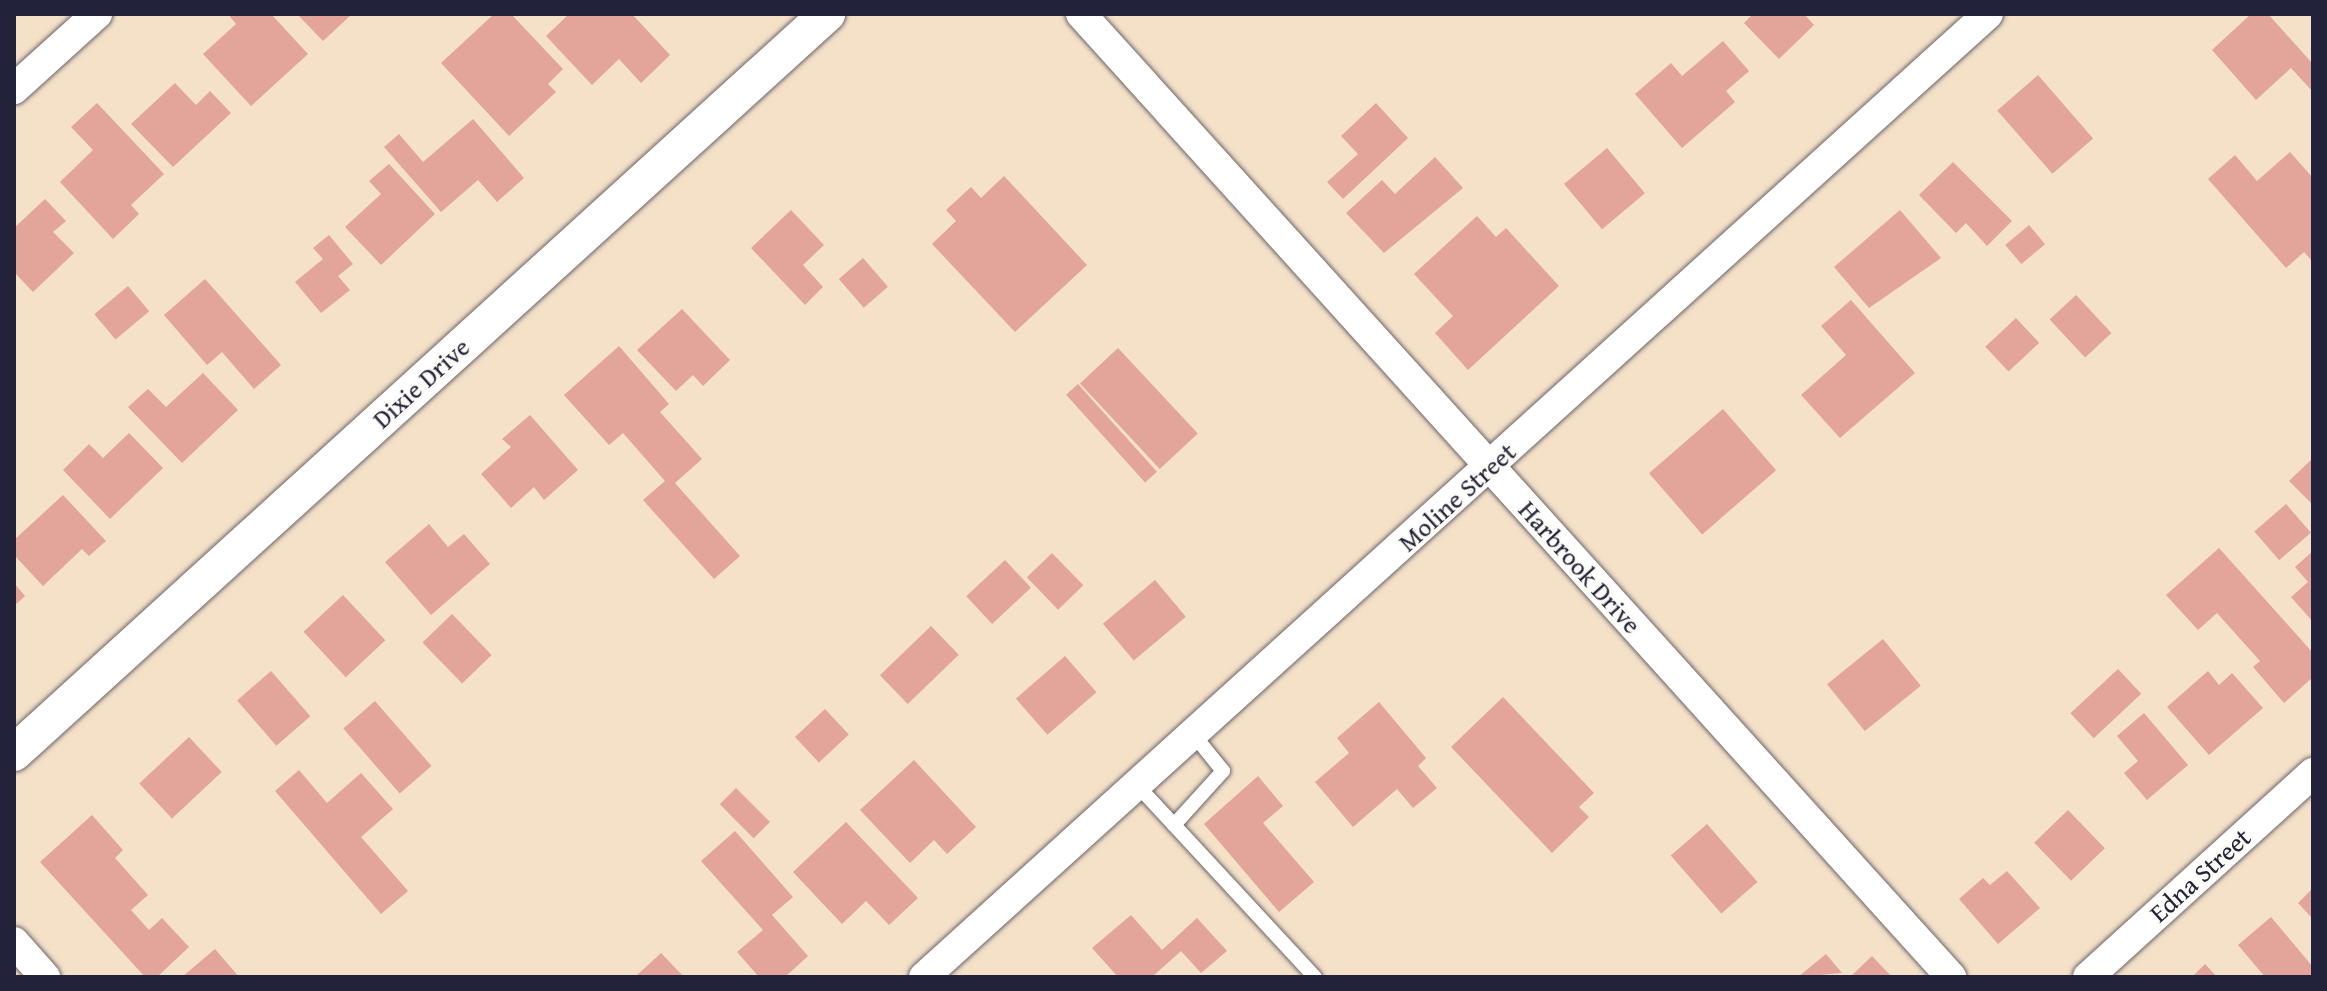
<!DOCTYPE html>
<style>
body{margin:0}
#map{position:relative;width:2327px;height:991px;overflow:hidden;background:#f4e1c7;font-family:"Gentium Book Plus",serif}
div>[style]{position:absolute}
.building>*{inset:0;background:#e3a49a;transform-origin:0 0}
.roads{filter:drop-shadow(0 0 2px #6c656c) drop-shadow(0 0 2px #6c656c)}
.service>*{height:14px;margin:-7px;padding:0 7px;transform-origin:7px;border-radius:7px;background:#fff}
.minor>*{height:30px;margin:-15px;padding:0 15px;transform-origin:15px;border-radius:15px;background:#fff}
.tertiary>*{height:36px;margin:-18px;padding:0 18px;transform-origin:18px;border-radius:18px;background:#fff}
span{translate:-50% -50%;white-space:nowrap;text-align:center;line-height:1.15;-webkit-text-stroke:6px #fdfcf7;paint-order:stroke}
.street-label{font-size:26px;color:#22223b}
.frame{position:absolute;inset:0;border:16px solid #22223b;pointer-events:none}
</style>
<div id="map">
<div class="building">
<i style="clip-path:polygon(228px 14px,271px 14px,308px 54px,251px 106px,203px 54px,236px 24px)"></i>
<i style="clip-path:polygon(297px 14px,352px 14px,323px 41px)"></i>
<i style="clip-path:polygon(494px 14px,511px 14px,563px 69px,548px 84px,556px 92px,509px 136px,441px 63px)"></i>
<i style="clip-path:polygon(569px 14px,632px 14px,670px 55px,641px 83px,619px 59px,592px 85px,546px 36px)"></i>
<i style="clip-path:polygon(1753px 14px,1804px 14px,1814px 25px,1779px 59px,1744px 23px)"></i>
<i style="clip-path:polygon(2251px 14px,2268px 14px,2313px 64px,2313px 92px,2291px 68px,2256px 100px,2212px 50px)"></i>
<i style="clip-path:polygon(1723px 41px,1749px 71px,1726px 91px,1735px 102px,1682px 148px,1635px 94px,1671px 63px,1682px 76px)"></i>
<i style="left:2038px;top:75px;width:84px;height:54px;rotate:49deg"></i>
<i style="clip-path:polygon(175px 83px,196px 105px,210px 91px,231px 113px,173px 167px,131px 124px)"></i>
<i style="clip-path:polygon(97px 103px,164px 174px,131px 205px,139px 214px,113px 239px,60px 182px,93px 150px,71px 127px)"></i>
<i style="clip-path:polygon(1376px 103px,1408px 138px,1343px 199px,1327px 182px,1358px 154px,1341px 136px)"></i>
<i style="clip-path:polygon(473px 119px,524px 178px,497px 202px,478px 180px,441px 212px,384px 147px,399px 134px,423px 162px)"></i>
<i style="left:1607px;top:148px;width:59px;height:56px;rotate:50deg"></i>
<i style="clip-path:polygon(2290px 152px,2313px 178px,2313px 262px,2304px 252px,2286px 268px,2208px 179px,2235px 155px,2257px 181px)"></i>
<i style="clip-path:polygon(1435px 157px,1463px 188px,1384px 253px,1346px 213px,1382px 180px,1395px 194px)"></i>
<i style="clip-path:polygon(1953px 162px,2012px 221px,1987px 246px,1966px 223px,1956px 233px,1919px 195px)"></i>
<i style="clip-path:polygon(389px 164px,435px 214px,381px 265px,345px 227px,381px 194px,369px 181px)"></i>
<i style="clip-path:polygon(1004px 176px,1087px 265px,1015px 332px,932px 244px,956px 221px,946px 210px,971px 187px,981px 198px)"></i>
<i style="clip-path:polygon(45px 199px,66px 221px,53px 232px,74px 253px,33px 292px,14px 272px,14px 228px)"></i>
<i style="clip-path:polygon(791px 210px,824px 245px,803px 265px,823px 287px,805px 305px,751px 248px)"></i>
<i style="clip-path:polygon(1900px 210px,1941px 258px,1869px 308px,1834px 267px)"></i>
<i style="clip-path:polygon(1477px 216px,1496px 237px,1506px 228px,1559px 286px,1468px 370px,1435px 333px,1453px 316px,1414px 274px)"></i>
<i style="left:2029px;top:225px;width:25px;height:31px;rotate:50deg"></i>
<i style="clip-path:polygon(329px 235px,353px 264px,338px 276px,350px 290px,321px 313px,295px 282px,323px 259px,313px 248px)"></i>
<i style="left:863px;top:258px;width:38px;height:32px;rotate:49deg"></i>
<i style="clip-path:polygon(205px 279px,281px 365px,254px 389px,222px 352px,207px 365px,164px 315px)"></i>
<i style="left:128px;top:286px;width:33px;height:44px;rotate:50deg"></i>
<i style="left:2076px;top:295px;width:52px;height:36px;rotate:47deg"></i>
<i style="clip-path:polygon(1851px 300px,1915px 373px,1840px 438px,1801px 395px,1846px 355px,1821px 326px)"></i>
<i style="clip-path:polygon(682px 309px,730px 360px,703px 386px,693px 375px,676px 391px,637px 350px)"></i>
<i style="left:2016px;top:318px;width:34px;height:42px;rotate:47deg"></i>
<i style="clip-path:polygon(619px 346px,669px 404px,660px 412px,702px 459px,675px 483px,740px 556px,714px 579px,643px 500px,665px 481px,623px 433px,609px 445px,564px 395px)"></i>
<i style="left:1118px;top:348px;width:117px;height:52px;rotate:47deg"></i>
<i style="clip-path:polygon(203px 373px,238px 410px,182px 463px,128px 407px,148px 389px,166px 407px)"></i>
<i style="left:1078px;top:384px;width:118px;height:16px;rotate:48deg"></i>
<i style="left:1723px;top:409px;width:81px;height:98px;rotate:49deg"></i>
<i style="clip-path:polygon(530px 415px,578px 470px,544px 500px,534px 487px,511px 508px,481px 474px,511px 447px,502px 439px)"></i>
<i style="clip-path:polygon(129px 433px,163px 468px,110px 519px,63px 470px,89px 444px,103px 458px)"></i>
<i style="clip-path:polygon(2313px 458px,2313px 505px,2289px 481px)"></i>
<i style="clip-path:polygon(63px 495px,106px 541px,89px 556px,82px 549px,43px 586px,14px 555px,14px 540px)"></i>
<i style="left:2286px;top:504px;width:38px;height:42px;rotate:49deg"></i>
<i style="clip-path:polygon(429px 524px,448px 547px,464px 534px,490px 564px,431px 615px,385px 562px)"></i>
<i style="clip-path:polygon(2219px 548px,2313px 653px,2313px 677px,2284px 703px,2253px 667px,2260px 661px,2217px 613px,2198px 630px,2166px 595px)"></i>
<i style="clip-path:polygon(2313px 551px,2313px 622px,2291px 597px,2308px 582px,2295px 567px)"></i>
<i style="left:1052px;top:553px;width:45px;height:35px;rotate:46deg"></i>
<i style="left:1005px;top:560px;width:38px;height:53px;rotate:47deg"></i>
<i style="left:1155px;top:580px;width:48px;height:68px;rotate:50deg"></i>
<i style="clip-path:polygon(14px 583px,25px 596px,14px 606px)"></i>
<i style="left:343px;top:595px;width:62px;height:54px;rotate:47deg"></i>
<i style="left:452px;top:614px;width:57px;height:41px;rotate:46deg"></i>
<i style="left:931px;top:626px;width:40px;height:71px;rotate:46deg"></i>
<i style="left:1883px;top:639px;width:60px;height:72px;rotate:51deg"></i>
<i style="left:1065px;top:656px;width:48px;height:65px;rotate:49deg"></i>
<i style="left:2118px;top:669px;width:34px;height:65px;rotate:47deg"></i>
<i style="left:271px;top:671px;width:60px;height:45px;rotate:49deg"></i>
<i style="clip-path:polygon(2208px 671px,2219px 685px,2232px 673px,2263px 708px,2209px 755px,2167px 707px)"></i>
<i style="clip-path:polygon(1503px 697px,1594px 793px,1579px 807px,1589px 817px,1552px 853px,1451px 747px)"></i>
<i style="left:375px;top:701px;width:86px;height:42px;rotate:49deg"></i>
<i style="clip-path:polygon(1379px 702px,1426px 758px,1418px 766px,1437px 788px,1413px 808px,1397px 789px,1353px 827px,1315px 782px,1349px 753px,1337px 738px)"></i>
<i style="left:825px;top:709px;width:35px;height:41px;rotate:47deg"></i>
<i style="clip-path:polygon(2144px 713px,2188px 765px,2147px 800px,2124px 773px,2138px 761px,2117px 736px)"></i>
<i style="left:189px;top:737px;width:48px;height:68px;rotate:47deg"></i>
<i style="clip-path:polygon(914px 760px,976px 827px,947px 854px,934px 840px,910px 863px,860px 810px)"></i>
<i style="clip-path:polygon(299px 770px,327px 803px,361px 773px,393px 809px,361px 837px,408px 891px,381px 914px,275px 791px)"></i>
<i style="clip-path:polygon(1258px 776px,1283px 806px,1263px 823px,1314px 882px,1279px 912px,1204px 824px)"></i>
<i style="left:736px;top:788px;width:48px;height:23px;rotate:45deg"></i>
<i style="left:2068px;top:810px;width:53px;height:47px;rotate:46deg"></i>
<i style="clip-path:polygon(92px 815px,123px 850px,115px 858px,148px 895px,131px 910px,149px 930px,162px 918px,189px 947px,157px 977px,145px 977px,40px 862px)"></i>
<i style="clip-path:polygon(846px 822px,918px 898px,889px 925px,866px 901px,842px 924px,793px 872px)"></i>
<i style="left:1707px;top:824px;width:77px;height:48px;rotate:49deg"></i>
<i style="clip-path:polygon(735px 831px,793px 897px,772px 915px,808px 956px,785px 977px,759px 977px,737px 952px,763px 930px,701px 861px)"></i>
<i style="clip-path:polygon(2007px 871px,2040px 908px,1998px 944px,1959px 899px,1983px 878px,1990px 885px)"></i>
<i style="clip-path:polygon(2313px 888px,2313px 919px,2298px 903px)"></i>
<i style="clip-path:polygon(1131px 915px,1162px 950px,1197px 918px,1227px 951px,1201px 973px,1181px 951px,1152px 977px,1118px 977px,1092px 948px)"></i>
<i style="clip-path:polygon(2271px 917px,2313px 967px,2313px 977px,2265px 977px,2238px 945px)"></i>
<i style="clip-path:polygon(215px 949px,239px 977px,182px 977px)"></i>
<i style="clip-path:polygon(661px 953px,684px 977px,635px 977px)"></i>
<i style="clip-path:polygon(1826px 954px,1842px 973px,1798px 977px)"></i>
<i style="clip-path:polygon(1872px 956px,1892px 977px,1850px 977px)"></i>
<i style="clip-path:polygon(2205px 964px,2217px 977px,2192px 977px)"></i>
</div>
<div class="roads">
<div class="service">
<i style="left:1137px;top:785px;width:262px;rotate:47.2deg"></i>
<i style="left:1174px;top:825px;width:73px;rotate:-47.8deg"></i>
<i style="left:1223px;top:771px;width:48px;rotate:-129deg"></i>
</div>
<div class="minor">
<i style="left:1081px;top:14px;width:1298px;rotate:47.9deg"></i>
<i style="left:14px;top:89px;width:112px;rotate:-42.1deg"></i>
<i style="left:14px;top:942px;width:47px;rotate:48.5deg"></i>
<i style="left:924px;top:977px;width:1435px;rotate:-42.15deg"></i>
<i style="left:2088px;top:977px;width:304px;rotate:-42.2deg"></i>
</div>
<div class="tertiary">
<i style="left:14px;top:753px;width:1099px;rotate:-42.27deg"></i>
</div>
</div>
<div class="street-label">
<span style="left:421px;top:383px;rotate:-42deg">Dixie Drive</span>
<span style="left:1457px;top:497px;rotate:-42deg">Moline Street</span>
<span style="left:1580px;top:567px;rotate:48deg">Harbrook Drive</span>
<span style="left:2200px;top:875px;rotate:-42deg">Edna Street</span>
</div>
<div class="frame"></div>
</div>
